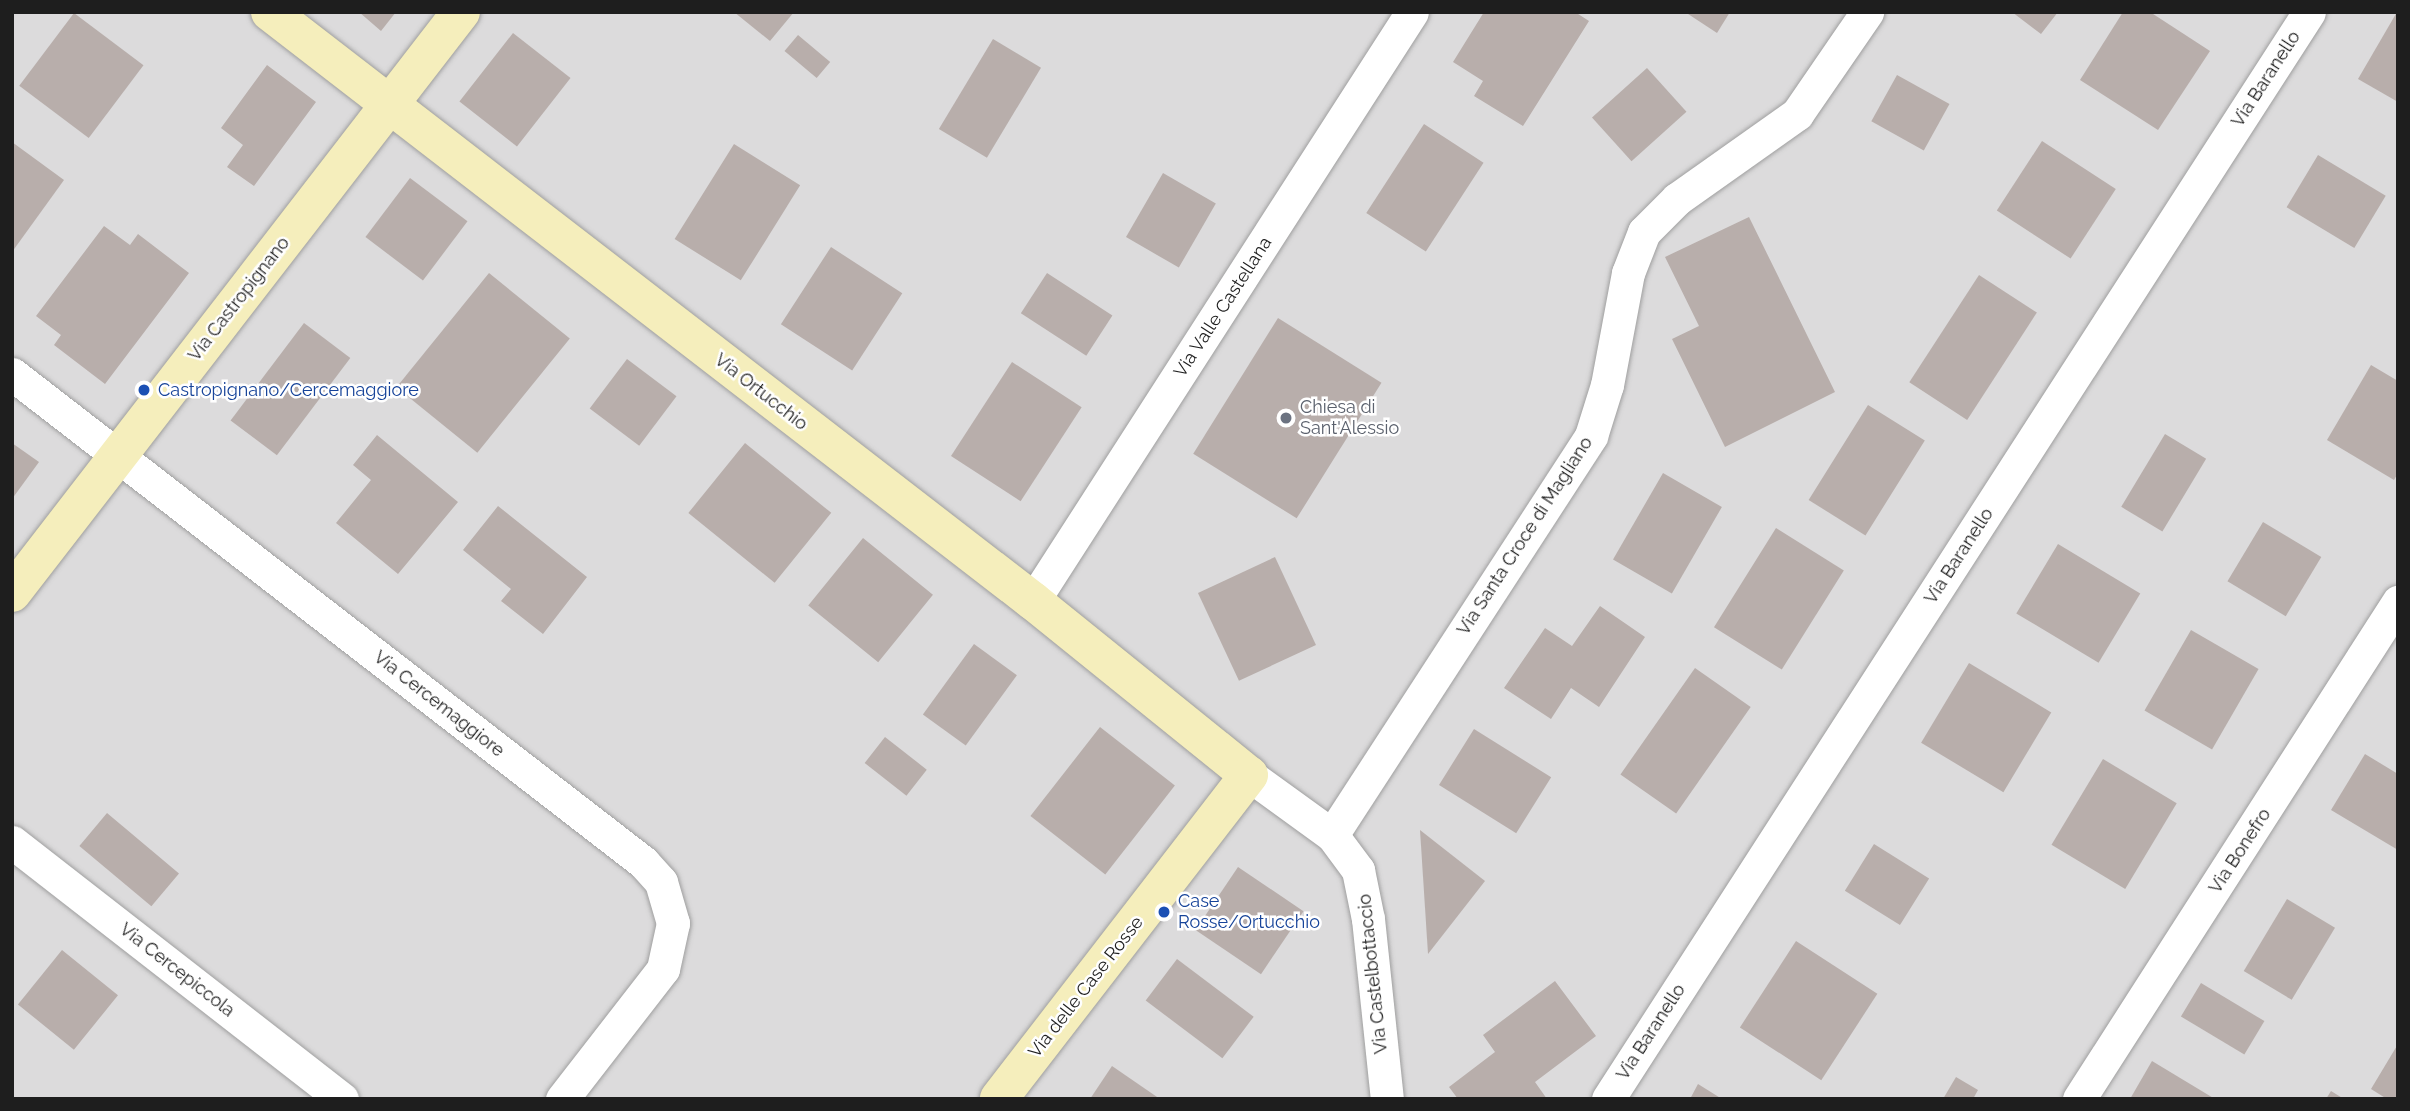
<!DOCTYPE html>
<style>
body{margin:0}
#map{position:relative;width:2410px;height:1111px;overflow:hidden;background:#efeae5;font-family:Raleway,sans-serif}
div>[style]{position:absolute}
.residential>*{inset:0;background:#dcdbdc;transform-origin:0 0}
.building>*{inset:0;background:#b8aeab;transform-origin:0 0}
.roads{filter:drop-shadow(0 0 2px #9f9f9f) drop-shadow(0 0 2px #9f9f9f)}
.street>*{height:33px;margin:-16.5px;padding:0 16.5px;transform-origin:16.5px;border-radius:16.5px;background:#fff}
.secondary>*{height:38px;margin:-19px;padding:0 19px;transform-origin:19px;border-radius:19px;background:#f5eebc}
.dots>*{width:19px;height:19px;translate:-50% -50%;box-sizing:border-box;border:4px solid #fff;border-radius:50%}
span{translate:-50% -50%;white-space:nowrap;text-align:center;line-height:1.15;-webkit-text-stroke:5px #fff;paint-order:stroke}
.street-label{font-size:18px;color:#1e1e1e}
.transit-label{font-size:18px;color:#164399}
.left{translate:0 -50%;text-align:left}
.worship-label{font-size:18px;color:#5b616d}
.frame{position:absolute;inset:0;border:14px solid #1e1e1e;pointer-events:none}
</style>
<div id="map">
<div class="residential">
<i style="left:12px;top:12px;width:2386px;height:1087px"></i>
</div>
<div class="building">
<i style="clip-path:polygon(359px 12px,396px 12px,381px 31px)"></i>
<i style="clip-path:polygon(734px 12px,794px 12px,770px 41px)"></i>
<i style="clip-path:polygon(1484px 12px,1575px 12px,1589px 21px,1523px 126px,1474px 96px,1483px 81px,1453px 62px)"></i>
<i style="clip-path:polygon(1685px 12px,1730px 12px,1717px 33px)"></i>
<i style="clip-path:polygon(2012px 12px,2058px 12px,2041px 34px)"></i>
<i style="clip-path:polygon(2123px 12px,2150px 12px,2210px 51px,2158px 130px,2080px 80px)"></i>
<i style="clip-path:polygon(2397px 12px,2398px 12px,2398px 102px,2358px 79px)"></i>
<i style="left:74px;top:13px;width:87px;height:91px;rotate:37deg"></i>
<i style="left:513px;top:33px;width:73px;height:87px;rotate:38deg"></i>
<i style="left:798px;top:35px;width:42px;height:21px;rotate:40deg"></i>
<i style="left:993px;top:39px;width:56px;height:105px;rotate:31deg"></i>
<i style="clip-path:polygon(267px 65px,316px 102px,254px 186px,227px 167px,243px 145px,221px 128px)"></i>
<i style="left:1647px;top:68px;width:59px;height:74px;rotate:48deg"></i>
<i style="left:1897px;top:75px;width:60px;height:53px;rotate:29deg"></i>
<i style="left:1424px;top:124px;width:71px;height:106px;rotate:33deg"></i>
<i style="left:2042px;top:141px;width:88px;height:83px;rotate:33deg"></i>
<i style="clip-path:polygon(12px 142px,64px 180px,12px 252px)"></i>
<i style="left:734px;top:144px;width:78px;height:112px;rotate:32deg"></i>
<i style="left:2318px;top:155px;width:79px;height:61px;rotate:31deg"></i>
<i style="left:1163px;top:173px;width:61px;height:74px;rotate:30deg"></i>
<i style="left:410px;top:178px;width:72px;height:74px;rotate:37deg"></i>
<i style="clip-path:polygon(1749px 217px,1835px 392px,1725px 447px,1672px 339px,1699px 326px,1665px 257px)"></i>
<i style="clip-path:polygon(104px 226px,130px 245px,138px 234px,189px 273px,105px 384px,54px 345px,61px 335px,36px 316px)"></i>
<i style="left:831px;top:247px;width:85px;height:92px;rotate:33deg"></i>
<i style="left:489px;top:273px;width:104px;height:147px;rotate:39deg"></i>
<i style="left:1047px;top:273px;width:78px;height:48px;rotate:33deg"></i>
<i style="left:1979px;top:275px;width:69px;height:128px;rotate:33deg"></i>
<i style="left:1278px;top:318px;width:122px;height:160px;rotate:32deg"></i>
<i style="left:304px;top:323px;width:58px;height:122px;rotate:37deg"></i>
<i style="left:627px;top:359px;width:62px;height:62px;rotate:37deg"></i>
<i style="left:1012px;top:362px;width:83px;height:112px;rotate:33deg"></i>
<i style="clip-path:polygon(2371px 365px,2398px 381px,2398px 473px,2394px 480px,2327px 440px)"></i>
<i style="left:1868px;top:405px;width:67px;height:112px;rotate:32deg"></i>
<i style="left:2165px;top:434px;width:48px;height:85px;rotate:31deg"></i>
<i style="clip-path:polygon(377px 435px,458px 502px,398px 574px,336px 523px,371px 480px,353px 465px)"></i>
<i style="clip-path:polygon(12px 443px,39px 462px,12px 499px)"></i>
<i style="left:745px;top:443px;width:111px;height:90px;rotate:39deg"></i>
<i style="left:1663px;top:473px;width:68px;height:100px;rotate:30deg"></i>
<i style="clip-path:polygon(498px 506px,587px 577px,543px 634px,501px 601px,511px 589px,463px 550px)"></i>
<i style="left:2263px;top:522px;width:68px;height:69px;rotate:31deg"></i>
<i style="left:1776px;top:528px;width:80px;height:117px;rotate:32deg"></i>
<i style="left:863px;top:538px;width:90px;height:87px;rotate:39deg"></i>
<i style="left:2058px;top:544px;width:96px;height:81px;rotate:31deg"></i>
<i style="left:1275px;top:557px;width:97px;height:85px;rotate:65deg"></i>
<i style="clip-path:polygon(1600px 606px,1645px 637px,1599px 707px,1571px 688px,1551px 719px,1504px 688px,1545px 628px,1572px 646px)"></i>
<i style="left:2191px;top:630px;width:78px;height:93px;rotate:30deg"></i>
<i style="left:974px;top:644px;width:53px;height:87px;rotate:36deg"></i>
<i style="left:1969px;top:663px;width:96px;height:93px;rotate:31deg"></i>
<i style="left:1695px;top:668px;width:68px;height:130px;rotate:35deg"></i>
<i style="left:1100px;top:727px;width:95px;height:113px;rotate:38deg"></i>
<i style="left:1474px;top:729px;width:91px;height:66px;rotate:32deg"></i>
<i style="left:885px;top:737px;width:53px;height:33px;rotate:38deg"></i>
<i style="clip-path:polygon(2365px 754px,2398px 774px,2398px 850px,2331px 810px)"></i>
<i style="left:2103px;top:759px;width:86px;height:100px;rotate:31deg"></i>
<i style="left:107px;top:813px;width:94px;height:43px;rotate:40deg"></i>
<i style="clip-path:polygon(1420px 830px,1485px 881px,1428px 954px)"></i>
<i style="left:1874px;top:844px;width:65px;height:55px;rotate:32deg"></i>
<i style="left:1238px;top:867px;width:79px;height:76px;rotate:34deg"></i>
<i style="left:2287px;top:899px;width:56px;height:84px;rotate:31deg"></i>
<i style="left:1796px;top:941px;width:97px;height:103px;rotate:33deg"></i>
<i style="left:62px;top:950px;width:72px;height:70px;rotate:39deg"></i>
<i style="left:1177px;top:959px;width:96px;height:52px;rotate:37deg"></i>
<i style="clip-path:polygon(1555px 981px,1596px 1036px,1535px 1082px,1547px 1099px,1458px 1099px,1449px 1087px,1495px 1052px,1483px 1035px)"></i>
<i style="left:2201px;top:983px;width:74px;height:39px;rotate:31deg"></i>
<i style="clip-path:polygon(2398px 1044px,2398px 1099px,2387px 1099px,2371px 1089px)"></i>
<i style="clip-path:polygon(2152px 1061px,2215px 1099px,2130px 1099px)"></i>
<i style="clip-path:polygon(1112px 1066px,1160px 1099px,1090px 1099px)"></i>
<i style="clip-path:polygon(1956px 1077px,1978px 1090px,1973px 1099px,1943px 1099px)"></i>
<i style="clip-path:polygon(1698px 1084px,1722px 1099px,1690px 1099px)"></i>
<i style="clip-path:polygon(2331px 1091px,2344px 1099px,2326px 1099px)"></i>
</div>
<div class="roads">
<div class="street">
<i style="left:12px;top:374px;width:798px;rotate:37.72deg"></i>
<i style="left:643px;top:862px;width:27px;rotate:48deg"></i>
<i style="left:661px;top:882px;width:43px;rotate:73.7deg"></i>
<i style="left:673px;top:923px;width:47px;rotate:102.3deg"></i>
<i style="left:663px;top:969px;width:165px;rotate:127.8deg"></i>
<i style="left:1033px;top:601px;width:700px;rotate:-57.24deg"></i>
<i style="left:1249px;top:775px;width:102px;rotate:35.9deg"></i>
<i style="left:1332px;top:835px;width:44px;rotate:53.4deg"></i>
<i style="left:1358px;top:870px;width:50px;rotate:78.5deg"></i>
<i style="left:1368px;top:919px;width:181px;rotate:84deg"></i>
<i style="left:1332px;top:835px;width:476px;rotate:-57deg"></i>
<i style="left:1591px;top:436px;width:53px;rotate:-72.6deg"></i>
<i style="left:1607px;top:385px;width:114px;rotate:-79.4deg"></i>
<i style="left:1628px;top:273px;width:44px;rotate:-68.7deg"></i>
<i style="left:1644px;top:232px;width:47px;rotate:-45deg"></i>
<i style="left:1677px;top:199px;width:147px;rotate:-35.3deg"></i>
<i style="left:1797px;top:114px;width:124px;rotate:-55.5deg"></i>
<i style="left:12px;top:842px;width:418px;rotate:37.9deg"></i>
<i style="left:1608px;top:1099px;width:1293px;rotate:-57.18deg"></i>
<i style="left:2079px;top:1099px;width:591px;rotate:-57.31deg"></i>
</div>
<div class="secondary">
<i style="left:270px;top:12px;width:964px;rotate:37.67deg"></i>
<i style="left:1033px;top:601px;width:277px;rotate:38.9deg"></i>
<i style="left:1249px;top:775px;width:409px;rotate:127.7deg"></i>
<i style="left:12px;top:593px;width:734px;rotate:-52.3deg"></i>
</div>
</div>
<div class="dots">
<i style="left:144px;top:390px;background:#1a4fb4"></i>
<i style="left:1286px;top:418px;background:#6b7280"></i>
<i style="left:1164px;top:912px;background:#1a4fb4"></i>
</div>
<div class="street-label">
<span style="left:2266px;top:79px;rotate:-57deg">Via Baranello</span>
<span style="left:239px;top:299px;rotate:-52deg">Via Castropignano</span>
<span style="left:1223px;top:307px;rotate:-57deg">Via Valle Castellana</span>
<span style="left:761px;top:392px;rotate:38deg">Via Ortucchio</span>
<span style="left:1525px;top:536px;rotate:-57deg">Via Santa Croce di Magliano</span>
<span style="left:1959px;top:556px;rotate:-57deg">Via Baranello</span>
<span style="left:439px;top:704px;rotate:38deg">Via Cercemaggiore</span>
<span style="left:2240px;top:851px;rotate:-57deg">Via Bonefro</span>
<span style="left:177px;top:970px;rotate:38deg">Via Cercepiccola</span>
<span style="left:1373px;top:974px;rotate:-96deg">Via Castelbottaccio</span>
<span style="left:1086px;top:987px;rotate:-52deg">Via delle Case Rosse</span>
<span style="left:1651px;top:1032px;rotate:-57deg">Via Baranello</span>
</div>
<div class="transit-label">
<span class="left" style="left:158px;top:390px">Castropignano/Cercemaggiore</span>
<span class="left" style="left:1178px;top:912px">Case<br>Rosse/Ortucchio</span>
</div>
<div class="worship-label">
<span class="left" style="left:1300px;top:418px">Chiesa di<br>Sant'Alessio</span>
</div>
<div class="frame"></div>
</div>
